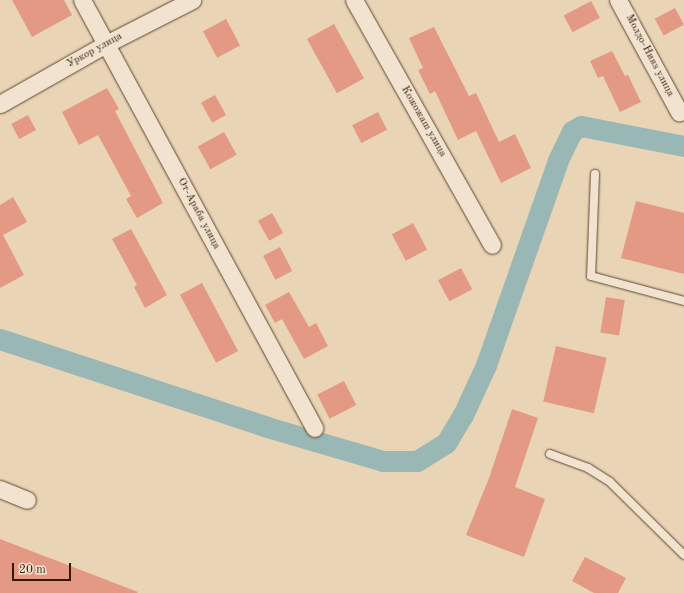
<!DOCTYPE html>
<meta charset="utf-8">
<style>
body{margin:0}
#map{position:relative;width:684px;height:593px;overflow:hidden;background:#e9d4b6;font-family:"Old Standard TT",serif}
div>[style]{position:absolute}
.canal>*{height:21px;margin:-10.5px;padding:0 10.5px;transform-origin:10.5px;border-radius:10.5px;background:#99b7b4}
.building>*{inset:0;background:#e49985;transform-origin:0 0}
.roads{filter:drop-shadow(0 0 1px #61472f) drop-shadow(0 0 1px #61472f)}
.lane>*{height:8px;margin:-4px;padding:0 4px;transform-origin:4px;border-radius:4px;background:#f1e3d0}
.street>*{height:17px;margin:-8.5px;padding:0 8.5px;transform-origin:8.5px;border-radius:8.5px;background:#f1e3d0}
span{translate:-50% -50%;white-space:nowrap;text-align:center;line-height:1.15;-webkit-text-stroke:3px #f1e3d0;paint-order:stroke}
.street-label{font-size:11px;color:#341802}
.scale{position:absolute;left:12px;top:563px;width:59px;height:18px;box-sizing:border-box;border:2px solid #341802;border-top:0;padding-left:5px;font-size:12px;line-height:14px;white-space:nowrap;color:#341802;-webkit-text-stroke:3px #f1e3d0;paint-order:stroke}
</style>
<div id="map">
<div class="canal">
<i style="left:0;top:339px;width:281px;rotate:18.2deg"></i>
<i style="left:267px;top:427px;width:121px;rotate:16.3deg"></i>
<i style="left:383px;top:461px;width:34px"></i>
<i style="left:417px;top:461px;width:34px;rotate:-32deg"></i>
<i style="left:446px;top:443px;width:33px;rotate:-59deg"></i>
<i style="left:463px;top:415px;width:55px;rotate:-65.3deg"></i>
<i style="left:486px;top:365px;width:217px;rotate:-70.6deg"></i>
<i style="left:558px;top:160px;width:32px;rotate:-64deg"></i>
<i style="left:572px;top:131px;width:10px;rotate:-29deg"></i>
<i style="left:581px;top:126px;width:105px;rotate:11deg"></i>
</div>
<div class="building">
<i style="clip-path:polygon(12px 0,64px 0,72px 15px,32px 37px)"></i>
<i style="left:591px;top:1px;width:19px;height:31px;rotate:62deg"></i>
<i style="left:675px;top:8px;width:19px;height:23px;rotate:62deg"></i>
<i style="left:226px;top:19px;width:30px;height:26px;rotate:62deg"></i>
<i style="left:334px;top:24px;width:62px;height:31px;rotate:61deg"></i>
<i style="clip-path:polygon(434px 27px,469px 96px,476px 93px,499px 142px,515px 134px,531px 168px,501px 183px,476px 131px,458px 140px,435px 91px,430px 94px,418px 70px,423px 68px,409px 38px)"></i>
<i style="clip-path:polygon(612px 51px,625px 76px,628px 75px,641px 102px,620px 112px,603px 76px,598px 78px,590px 61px)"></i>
<i style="clip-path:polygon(107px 88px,119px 109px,115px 111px,163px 203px,137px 218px,126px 199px,131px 196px,98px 135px,79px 145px,62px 112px)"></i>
<i style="left:215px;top:95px;width:23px;height:16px;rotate:61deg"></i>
<i style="left:378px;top:112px;width:20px;height:29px;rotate:63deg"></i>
<i style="left:28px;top:115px;width:17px;height:19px;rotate:62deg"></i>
<i style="left:224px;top:132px;width:26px;height:30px;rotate:61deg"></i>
<i style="clip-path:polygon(13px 197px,27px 222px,3px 235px,24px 275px,0 288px,0 205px)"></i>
<i style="clip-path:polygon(636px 201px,684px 213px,684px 274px,621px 258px)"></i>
<i style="left:272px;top:213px;width:23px;height:16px;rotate:61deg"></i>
<i style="left:413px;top:223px;width:30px;height:24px;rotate:62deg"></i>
<i style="clip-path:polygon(131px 229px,167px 295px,145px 308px,134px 287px,137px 285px,112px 239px)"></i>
<i style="left:280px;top:247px;width:27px;height:19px;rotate:63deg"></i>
<i style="left:461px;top:268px;width:24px;height:26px;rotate:62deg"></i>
<i style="left:202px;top:283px;width:77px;height:25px;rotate:62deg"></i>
<i style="clip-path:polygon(289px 292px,309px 327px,316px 323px,328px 346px,304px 359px,282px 319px,275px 323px,265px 305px)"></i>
<i style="left:606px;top:297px;width:19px;height:36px;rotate:9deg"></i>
<i style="left:556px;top:346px;width:52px;height:57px;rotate:13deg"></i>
<i style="left:344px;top:381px;width:27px;height:30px;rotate:63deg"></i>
<i style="clip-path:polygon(512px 409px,538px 418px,515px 487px,545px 499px,524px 557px,466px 535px,489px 478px)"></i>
<i style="clip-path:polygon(0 539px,138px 592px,137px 593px,0 593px)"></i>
<i style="clip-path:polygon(585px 557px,626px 578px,618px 593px,594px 593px,572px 581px)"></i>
</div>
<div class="roads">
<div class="lane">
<i style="left:595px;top:174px;width:102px;rotate:92.2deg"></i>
<i style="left:591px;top:276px;width:96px;rotate:15deg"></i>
<i style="left:550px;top:454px;width:40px;rotate:20.2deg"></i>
<i style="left:588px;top:468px;width:26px;rotate:32deg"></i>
<i style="left:610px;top:482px;width:104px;rotate:44.6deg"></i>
</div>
<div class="street">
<i style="left:82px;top:0;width:487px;rotate:61.5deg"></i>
<i style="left:354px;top:0;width:281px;rotate:60.6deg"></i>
<i style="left:618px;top:0;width:128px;rotate:61.4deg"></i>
<i style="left:0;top:104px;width:122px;rotate:-29.5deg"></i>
<i style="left:106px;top:44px;width:97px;rotate:-27.1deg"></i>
<i style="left:0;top:489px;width:29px;rotate:22deg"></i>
</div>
</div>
<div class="street-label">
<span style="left:95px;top:51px;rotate:-29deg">Уркор улица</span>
<span style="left:649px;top:56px;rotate:62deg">Молдо-Нияз улица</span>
<span style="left:423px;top:122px;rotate:60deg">Кожожаш улица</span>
<span style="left:198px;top:214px;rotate:62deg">От-Араба улица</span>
</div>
<div class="scale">20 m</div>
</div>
